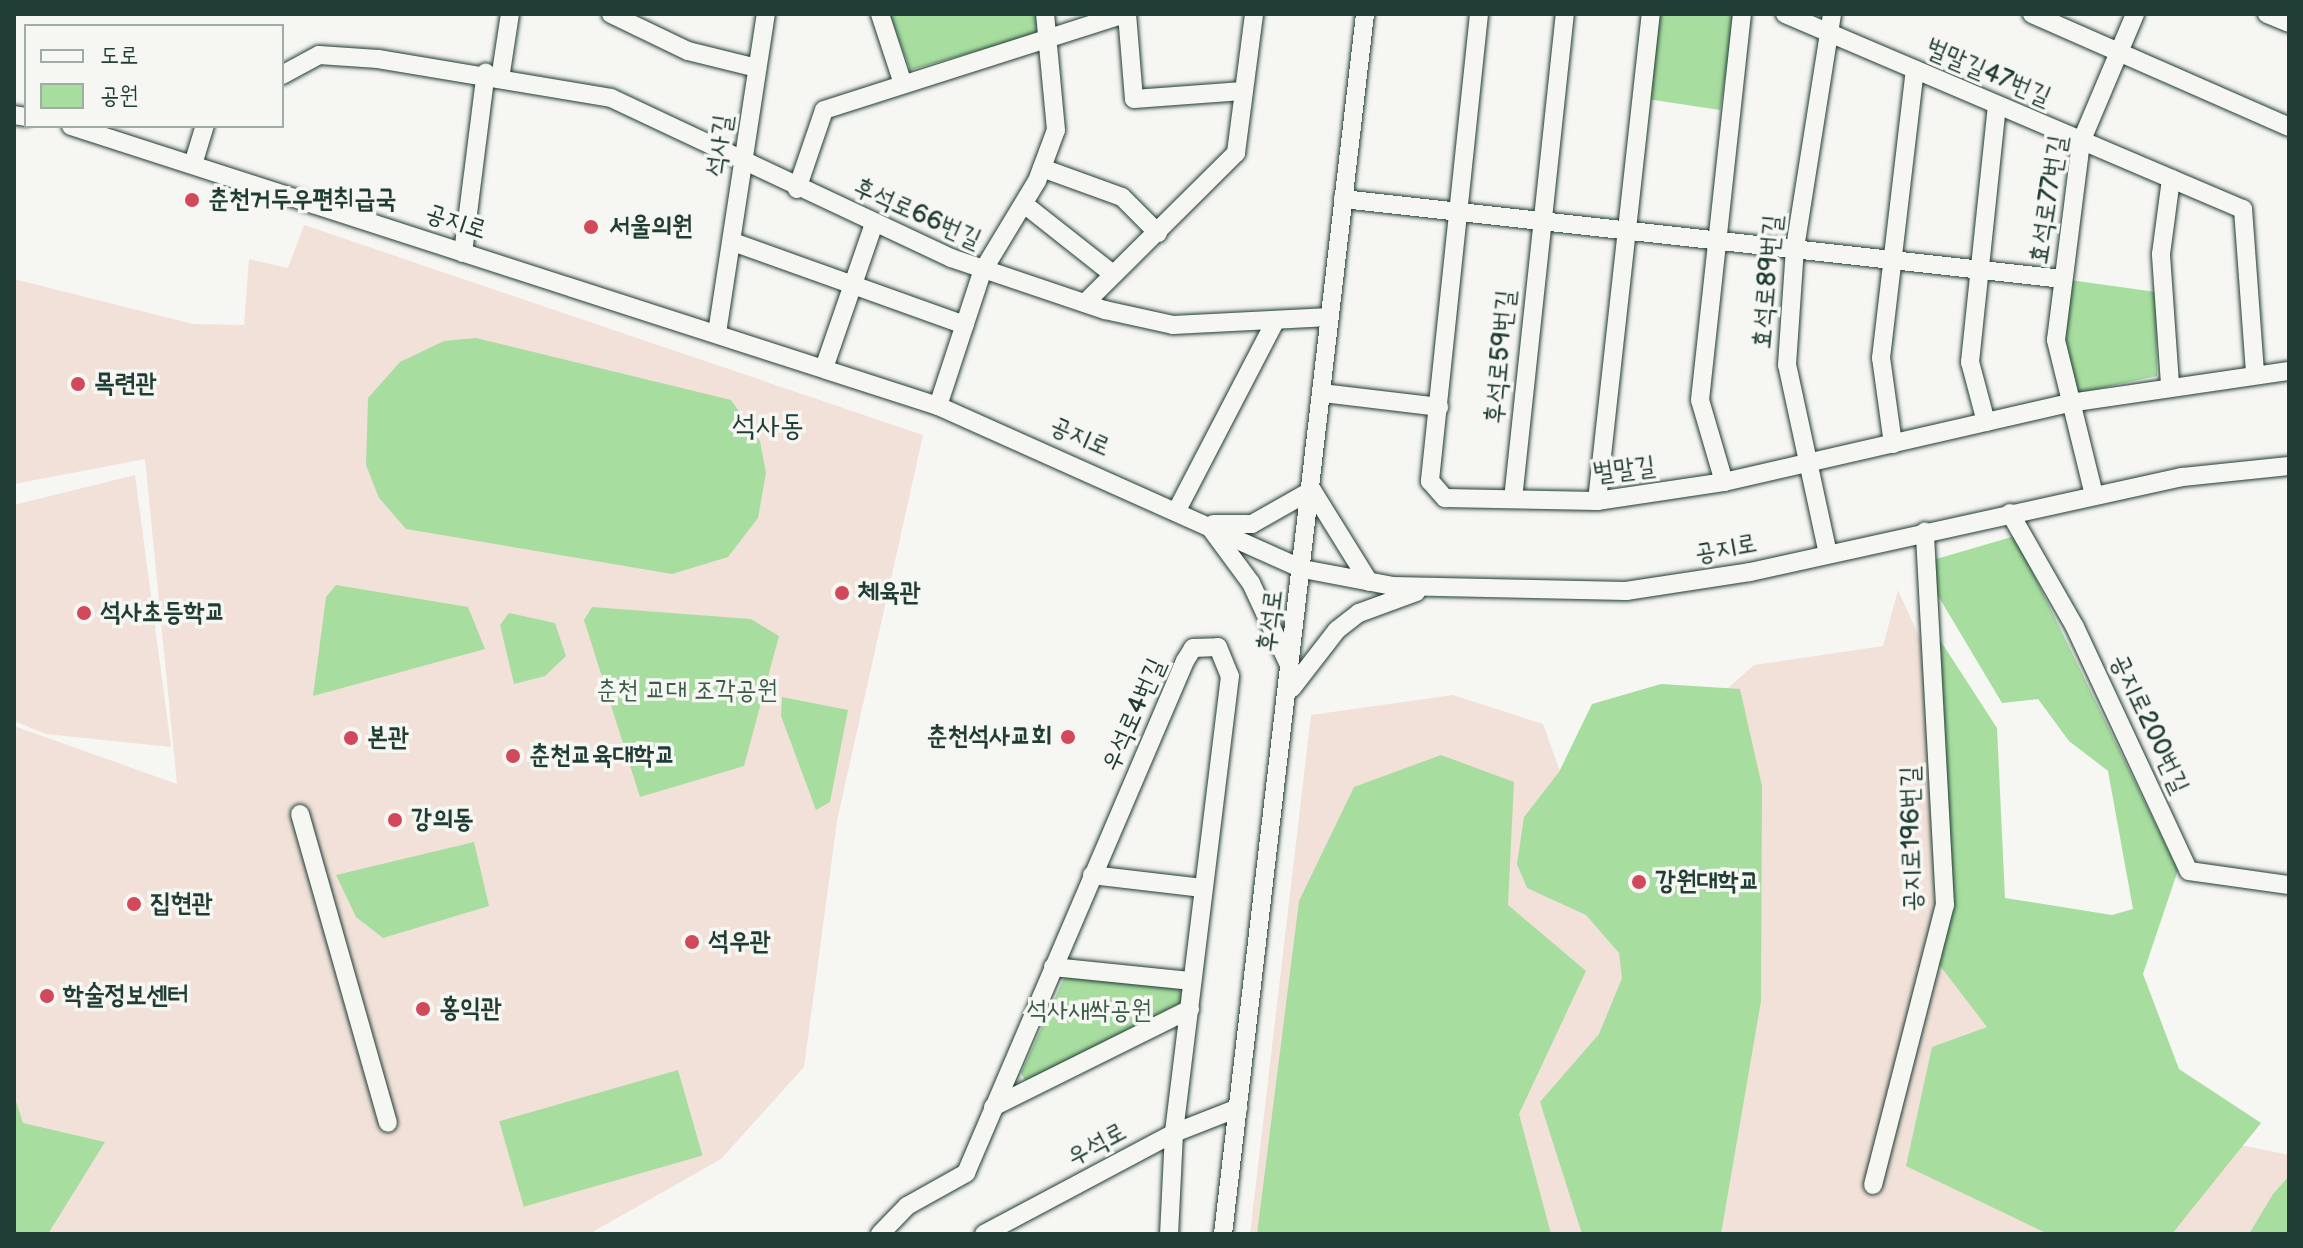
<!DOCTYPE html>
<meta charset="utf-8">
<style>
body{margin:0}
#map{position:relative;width:2303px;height:1248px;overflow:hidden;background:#f6f6f2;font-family:"Balsamiq Sans","Poor Story",sans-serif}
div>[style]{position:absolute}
.built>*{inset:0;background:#f2e1d8}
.green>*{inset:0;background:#a8dda0;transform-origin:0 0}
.roads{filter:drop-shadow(0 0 2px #1f3d34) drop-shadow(0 0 2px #1f3d34)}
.minor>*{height:18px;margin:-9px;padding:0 9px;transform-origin:9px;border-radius:9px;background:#f6f6f2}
.dots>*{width:22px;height:22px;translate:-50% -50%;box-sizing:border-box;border:4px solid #f6f6f2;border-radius:50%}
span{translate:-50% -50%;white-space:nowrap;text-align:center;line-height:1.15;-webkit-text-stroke:7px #f6f6f2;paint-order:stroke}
.street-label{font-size:26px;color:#1f3d34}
.poi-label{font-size:26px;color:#1f3d34;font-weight:700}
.left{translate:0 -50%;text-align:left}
.right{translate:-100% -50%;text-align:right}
.park-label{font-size:26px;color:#3a5d4a}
.quarter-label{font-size:30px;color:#1f3d34}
.frame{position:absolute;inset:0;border:16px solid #1f3d34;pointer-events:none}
.legend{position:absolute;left:24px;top:24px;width:260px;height:104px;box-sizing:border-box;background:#f6f6f2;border:2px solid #a0aca6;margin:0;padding:10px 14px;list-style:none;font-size:24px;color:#1f3d34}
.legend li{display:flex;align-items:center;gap:16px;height:40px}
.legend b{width:40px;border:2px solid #a0aca6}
</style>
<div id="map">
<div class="built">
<i style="clip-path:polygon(304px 225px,923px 435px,837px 821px,804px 1067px,721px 1159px,589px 1234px,31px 1234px,14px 1197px,14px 726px,177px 784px,145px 459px,14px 484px,14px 279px,193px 324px,244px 325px,249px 259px,288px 268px)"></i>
<i style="clip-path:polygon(135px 475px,171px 747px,46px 734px,14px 721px,14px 505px)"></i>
<i style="clip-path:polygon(1898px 590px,1956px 718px,2005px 974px,2235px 1144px,2289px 1155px,2289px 1234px,1250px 1234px,1311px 715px,1453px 695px,1543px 724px,1566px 788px,1704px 709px,1754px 665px,1883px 646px)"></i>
</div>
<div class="green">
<i style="clip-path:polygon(1037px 14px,1044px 32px,910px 70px,890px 15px)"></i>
<i style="clip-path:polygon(1656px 14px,1735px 14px,1720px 110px,1647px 99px)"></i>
<i style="clip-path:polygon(2070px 280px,2156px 292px,2157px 376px,2068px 395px,2059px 327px)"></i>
<i style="clip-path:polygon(476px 338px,731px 400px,760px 441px,766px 473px,758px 518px,728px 557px,672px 574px,406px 529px,379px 498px,366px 465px,368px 398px,400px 362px,444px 341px)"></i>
<i style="clip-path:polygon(2015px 536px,2178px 870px,2143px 974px,2179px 1069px,2261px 1123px,2172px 1234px,2048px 1234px,1906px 1166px,1932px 1047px,1987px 1027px,1931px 954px,1937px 906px,1927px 620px,1997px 728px,2005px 898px,2112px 915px,2133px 909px,2108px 771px,2069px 741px,2038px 699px,2002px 703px,1931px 584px,1926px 562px)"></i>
<i style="clip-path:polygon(336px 585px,468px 607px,485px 649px,313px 696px,326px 597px)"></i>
<i style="clip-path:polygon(592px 607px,751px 619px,779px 636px,744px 766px,640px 797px,584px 620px)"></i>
<i style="clip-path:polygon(509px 613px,555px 623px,566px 656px,545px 676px,514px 684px,500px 625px)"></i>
<i style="clip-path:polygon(1661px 684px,1740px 689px,1762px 786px,1761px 1001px,1721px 1234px,1582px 1234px,1540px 1102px,1599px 1034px,1622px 978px,1619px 953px,1586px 915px,1527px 888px,1517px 864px,1524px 817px,1559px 772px,1592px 704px)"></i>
<i style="clip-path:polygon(782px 697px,848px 710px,830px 802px,816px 810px,781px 716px)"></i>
<i style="clip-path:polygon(1441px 755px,1514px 782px,1508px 905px,1586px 971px,1519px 1114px,1551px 1234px,1257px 1234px,1299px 901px,1354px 787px)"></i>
<i style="clip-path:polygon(474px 842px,489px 906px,383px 938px,356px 917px,336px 875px)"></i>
<i style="clip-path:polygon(1066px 974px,1179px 984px,1182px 1002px,1027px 1084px,1021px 1073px)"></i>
<i style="left:678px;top:1070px;width:89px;height:186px;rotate:74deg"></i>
<i style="clip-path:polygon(14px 1095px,23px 1123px,105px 1142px,48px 1234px,14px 1234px)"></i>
<i style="clip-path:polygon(2289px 1176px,2289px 1234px,2249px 1234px,2273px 1194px)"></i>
</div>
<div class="roads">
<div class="minor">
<i style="left:611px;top:14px;width:85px;rotate:25.7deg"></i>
<i style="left:688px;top:51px;width:71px;rotate:13.8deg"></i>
<i style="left:880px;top:14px;width:71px;rotate:71.8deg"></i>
<i style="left:1127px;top:14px;width:85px;rotate:85.3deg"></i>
<i style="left:1134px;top:99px;width:109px;rotate:-4.2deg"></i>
<i style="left:1479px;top:14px;width:470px;rotate:96deg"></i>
<i style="left:1430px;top:481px;width:23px;rotate:49deg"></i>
<i style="left:1445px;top:498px;width:152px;rotate:1.1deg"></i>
<i style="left:1597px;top:501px;width:128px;rotate:-8.5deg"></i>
<i style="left:1724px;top:482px;width:354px;rotate:-12.9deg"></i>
<i style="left:2069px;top:403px;width:222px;rotate:-8.3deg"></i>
<i style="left:1785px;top:14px;width:498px;rotate:23.1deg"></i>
<i style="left:2243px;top:209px;width:165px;rotate:85.8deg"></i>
<i style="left:2032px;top:14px;width:281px;rotate:23.7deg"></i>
<i style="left:2267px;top:14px;width:24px;rotate:22deg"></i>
<i style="left:282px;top:75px;width:42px;rotate:-28.4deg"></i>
<i style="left:319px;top:55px;width:59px;rotate:3.9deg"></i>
<i style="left:378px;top:59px;width:236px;rotate:9.5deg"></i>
<i style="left:611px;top:98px;width:376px;rotate:25.2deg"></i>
<i style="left:951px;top:258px;width:163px;rotate:18.7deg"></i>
<i style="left:1105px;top:310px;width:70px;rotate:12.4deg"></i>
<i style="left:1173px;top:325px;width:157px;rotate:-2.9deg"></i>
<i style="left:500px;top:79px;width:66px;rotate:-81.3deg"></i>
<i style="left:14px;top:115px;width:12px;rotate:9deg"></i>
<i style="left:71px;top:126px;width:911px;rotate:17.9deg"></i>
<i style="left:938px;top:406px;width:400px;rotate:24.1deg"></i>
<i style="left:1303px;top:569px;width:92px;rotate:10.7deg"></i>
<i style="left:1393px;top:586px;width:233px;rotate:1.2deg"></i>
<i style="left:1626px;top:591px;width:125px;rotate:-8.7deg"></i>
<i style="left:1750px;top:572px;width:442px;rotate:-12.4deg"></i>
<i style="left:2182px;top:477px;width:108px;rotate:-5.9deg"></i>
<i style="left:194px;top:161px;width:37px;rotate:-73deg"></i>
<i style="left:1042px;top:168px;width:85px;rotate:19.9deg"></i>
<i style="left:1122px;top:197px;width:51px;rotate:45deg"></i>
<i style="left:797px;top:189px;width:83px;rotate:-71.1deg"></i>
<i style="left:824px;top:110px;width:316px;rotate:-17.7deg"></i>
<i style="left:1343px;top:199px;width:724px;rotate:6.34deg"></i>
<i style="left:1024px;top:204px;width:110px;rotate:38.3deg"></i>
<i style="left:733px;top:242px;width:246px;rotate:19.7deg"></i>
<i style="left:463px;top:253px;width:182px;rotate:-82.8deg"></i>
<i style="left:1085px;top:303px;width:213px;rotate:-44.8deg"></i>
<i style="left:1236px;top:153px;width:140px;rotate:-82.6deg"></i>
<i style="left:717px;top:333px;width:323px;rotate:-81.3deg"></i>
<i style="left:824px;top:368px;width:152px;rotate:-70.9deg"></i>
<i style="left:2170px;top:384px;width:130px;rotate:-94deg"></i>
<i style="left:2161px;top:254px;width:76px;rotate:-82.4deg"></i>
<i style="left:1322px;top:393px;width:118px;rotate:6.8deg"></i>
<i style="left:938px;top:406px;width:141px;rotate:-71.8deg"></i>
<i style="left:982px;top:272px;width:106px;rotate:-58.9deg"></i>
<i style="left:1037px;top:181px;width:54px;rotate:-69.6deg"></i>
<i style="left:1056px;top:130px;width:117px;rotate:-95.4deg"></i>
<i style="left:1986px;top:422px;width:62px;rotate:-104.9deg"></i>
<i style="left:1970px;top:362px;width:258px;rotate:-84deg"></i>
<i style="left:1893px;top:444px;width:87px;rotate:-97.9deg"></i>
<i style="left:1881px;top:358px;width:290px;rotate:-83.3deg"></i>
<i style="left:1724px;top:482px;width:85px;rotate:-106.3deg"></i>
<i style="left:1700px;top:400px;width:388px;rotate:-83.8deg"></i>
<i style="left:2094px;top:495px;width:160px;rotate:-103.8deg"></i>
<i style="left:2056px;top:340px;width:200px;rotate:-82.8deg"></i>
<i style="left:2081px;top:142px;width:139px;rotate:-67.1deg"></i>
<i style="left:1513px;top:499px;width:488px;rotate:-83.9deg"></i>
<i style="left:1597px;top:501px;width:490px;rotate:-83.7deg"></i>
<i style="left:1177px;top:510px;width:212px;rotate:-62.5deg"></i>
<i style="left:2010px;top:513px;width:131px;rotate:60.3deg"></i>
<i style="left:2075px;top:627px;width:269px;rotate:65deg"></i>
<i style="left:2189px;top:871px;width:101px;rotate:8deg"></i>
<i style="left:1213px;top:524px;width:39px"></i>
<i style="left:1252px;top:524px;width:69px;rotate:-29.5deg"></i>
<i style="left:1312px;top:490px;width:108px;rotate:58.2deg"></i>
<i style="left:1211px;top:529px;width:67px;rotate:53.5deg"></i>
<i style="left:1251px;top:583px;width:95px;rotate:65.1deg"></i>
<i style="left:1828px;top:554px;width:193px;rotate:-102.2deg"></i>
<i style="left:1787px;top:365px;width:117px;rotate:-86.1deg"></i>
<i style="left:1795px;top:248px;width:237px;rotate:-81deg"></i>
<i style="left:1292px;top:688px;width:73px;rotate:-52.2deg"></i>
<i style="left:1337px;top:630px;width:28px;rotate:-38deg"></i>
<i style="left:1359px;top:613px;width:61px;rotate:-20.2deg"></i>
<i style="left:300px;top:814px;width:321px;rotate:74.1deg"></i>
<i style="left:1092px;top:875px;width:111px;rotate:6.7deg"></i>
<i style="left:1053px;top:967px;width:140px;rotate:5.8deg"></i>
<i style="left:993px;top:1107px;width:220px;rotate:-26.4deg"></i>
<i style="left:1873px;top:1185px;width:289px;rotate:-75.6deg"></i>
<i style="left:1945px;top:905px;width:374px;rotate:-93.1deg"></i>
<i style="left:880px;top:1234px;width:39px;rotate:-46deg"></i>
<i style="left:907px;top:1206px;width:68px;rotate:-29.2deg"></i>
<i style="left:966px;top:1173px;width:557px;rotate:-66.84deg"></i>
<i style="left:1185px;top:661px;width:15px;rotate:-58deg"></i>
<i style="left:1193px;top:648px;width:25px;rotate:-2deg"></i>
<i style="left:1218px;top:647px;width:31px;rotate:68deg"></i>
<i style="left:1230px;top:676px;width:460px;rotate:97deg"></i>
<i style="left:1174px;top:1133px;width:101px;rotate:92.8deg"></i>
<i style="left:984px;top:1234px;width:215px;rotate:-28deg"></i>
<i style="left:1174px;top:1133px;width:69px;rotate:-21.3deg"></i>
<i style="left:1223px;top:1234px;width:1228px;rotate:-83.36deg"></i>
</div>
</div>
<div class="dots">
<i style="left:192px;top:200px;background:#d1495b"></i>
<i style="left:591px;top:227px;background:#d1495b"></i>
<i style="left:78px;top:384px;background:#d1495b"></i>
<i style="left:842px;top:593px;background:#d1495b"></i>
<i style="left:84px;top:613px;background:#d1495b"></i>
<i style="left:1068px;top:737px;background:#d1495b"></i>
<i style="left:351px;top:738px;background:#d1495b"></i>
<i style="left:513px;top:756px;background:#d1495b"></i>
<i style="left:395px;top:820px;background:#d1495b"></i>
<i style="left:1639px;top:882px;background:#d1495b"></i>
<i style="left:134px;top:904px;background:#d1495b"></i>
<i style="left:692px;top:942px;background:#d1495b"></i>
<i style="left:47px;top:996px;background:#d1495b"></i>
<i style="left:423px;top:1009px;background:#d1495b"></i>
</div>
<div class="street-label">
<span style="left:1988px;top:73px;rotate:23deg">벌말길47번길</span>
<span style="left:720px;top:146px;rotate:-82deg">석사길</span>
<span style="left:2049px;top:200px;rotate:-81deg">효석로77번길</span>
<span style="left:917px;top:214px;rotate:24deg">후석로66번길</span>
<span style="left:456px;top:222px;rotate:18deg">공지로</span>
<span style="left:1768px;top:282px;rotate:-85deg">효석로89번길</span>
<span style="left:1501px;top:357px;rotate:-85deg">후석로59번길</span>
<span style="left:1080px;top:437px;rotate:24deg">공지로</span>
<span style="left:1624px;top:470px;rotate:-7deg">벌말길</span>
<span style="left:1726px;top:549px;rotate:-10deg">공지로</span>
<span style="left:1271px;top:621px;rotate:-83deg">후석로</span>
<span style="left:1134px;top:715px;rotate:-66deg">우석로4번길</span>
<span style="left:2149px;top:724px;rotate:65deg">공지로200번길</span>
<span style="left:1912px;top:839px;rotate:-91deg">공지로196번길</span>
<span style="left:1097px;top:1145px;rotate:-28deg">우석로</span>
</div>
<div class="poi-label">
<span class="left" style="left:208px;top:200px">춘천거두우편취급국</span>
<span class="left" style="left:609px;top:227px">서울의원</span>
<span class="left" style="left:94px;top:384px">목련관</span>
<span class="left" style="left:858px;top:593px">체육관</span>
<span class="left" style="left:100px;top:613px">석사초등학교</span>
<span class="right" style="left:1052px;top:737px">춘천석사교회</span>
<span class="left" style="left:367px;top:738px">본관</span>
<span class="left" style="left:529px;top:756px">춘천교육대학교</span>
<span class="left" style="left:411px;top:820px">강의동</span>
<span class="left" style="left:1655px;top:882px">강원대학교</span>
<span class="left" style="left:150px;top:904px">집현관</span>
<span class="left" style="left:708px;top:942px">석우관</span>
<span class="left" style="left:63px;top:996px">학술정보센터</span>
<span class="left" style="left:439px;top:1009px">홍익관</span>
</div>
<div class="park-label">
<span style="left:687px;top:691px">춘천 교대 조각공원</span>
<span style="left:1089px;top:1011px">석사새싹공원</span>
</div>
<div class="quarter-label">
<span style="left:768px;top:426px">석사동</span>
</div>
<div class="frame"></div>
<ul class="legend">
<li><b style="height:10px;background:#f6f6f2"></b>도로</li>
<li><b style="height:22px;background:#a8dda0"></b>공원</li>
</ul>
</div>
